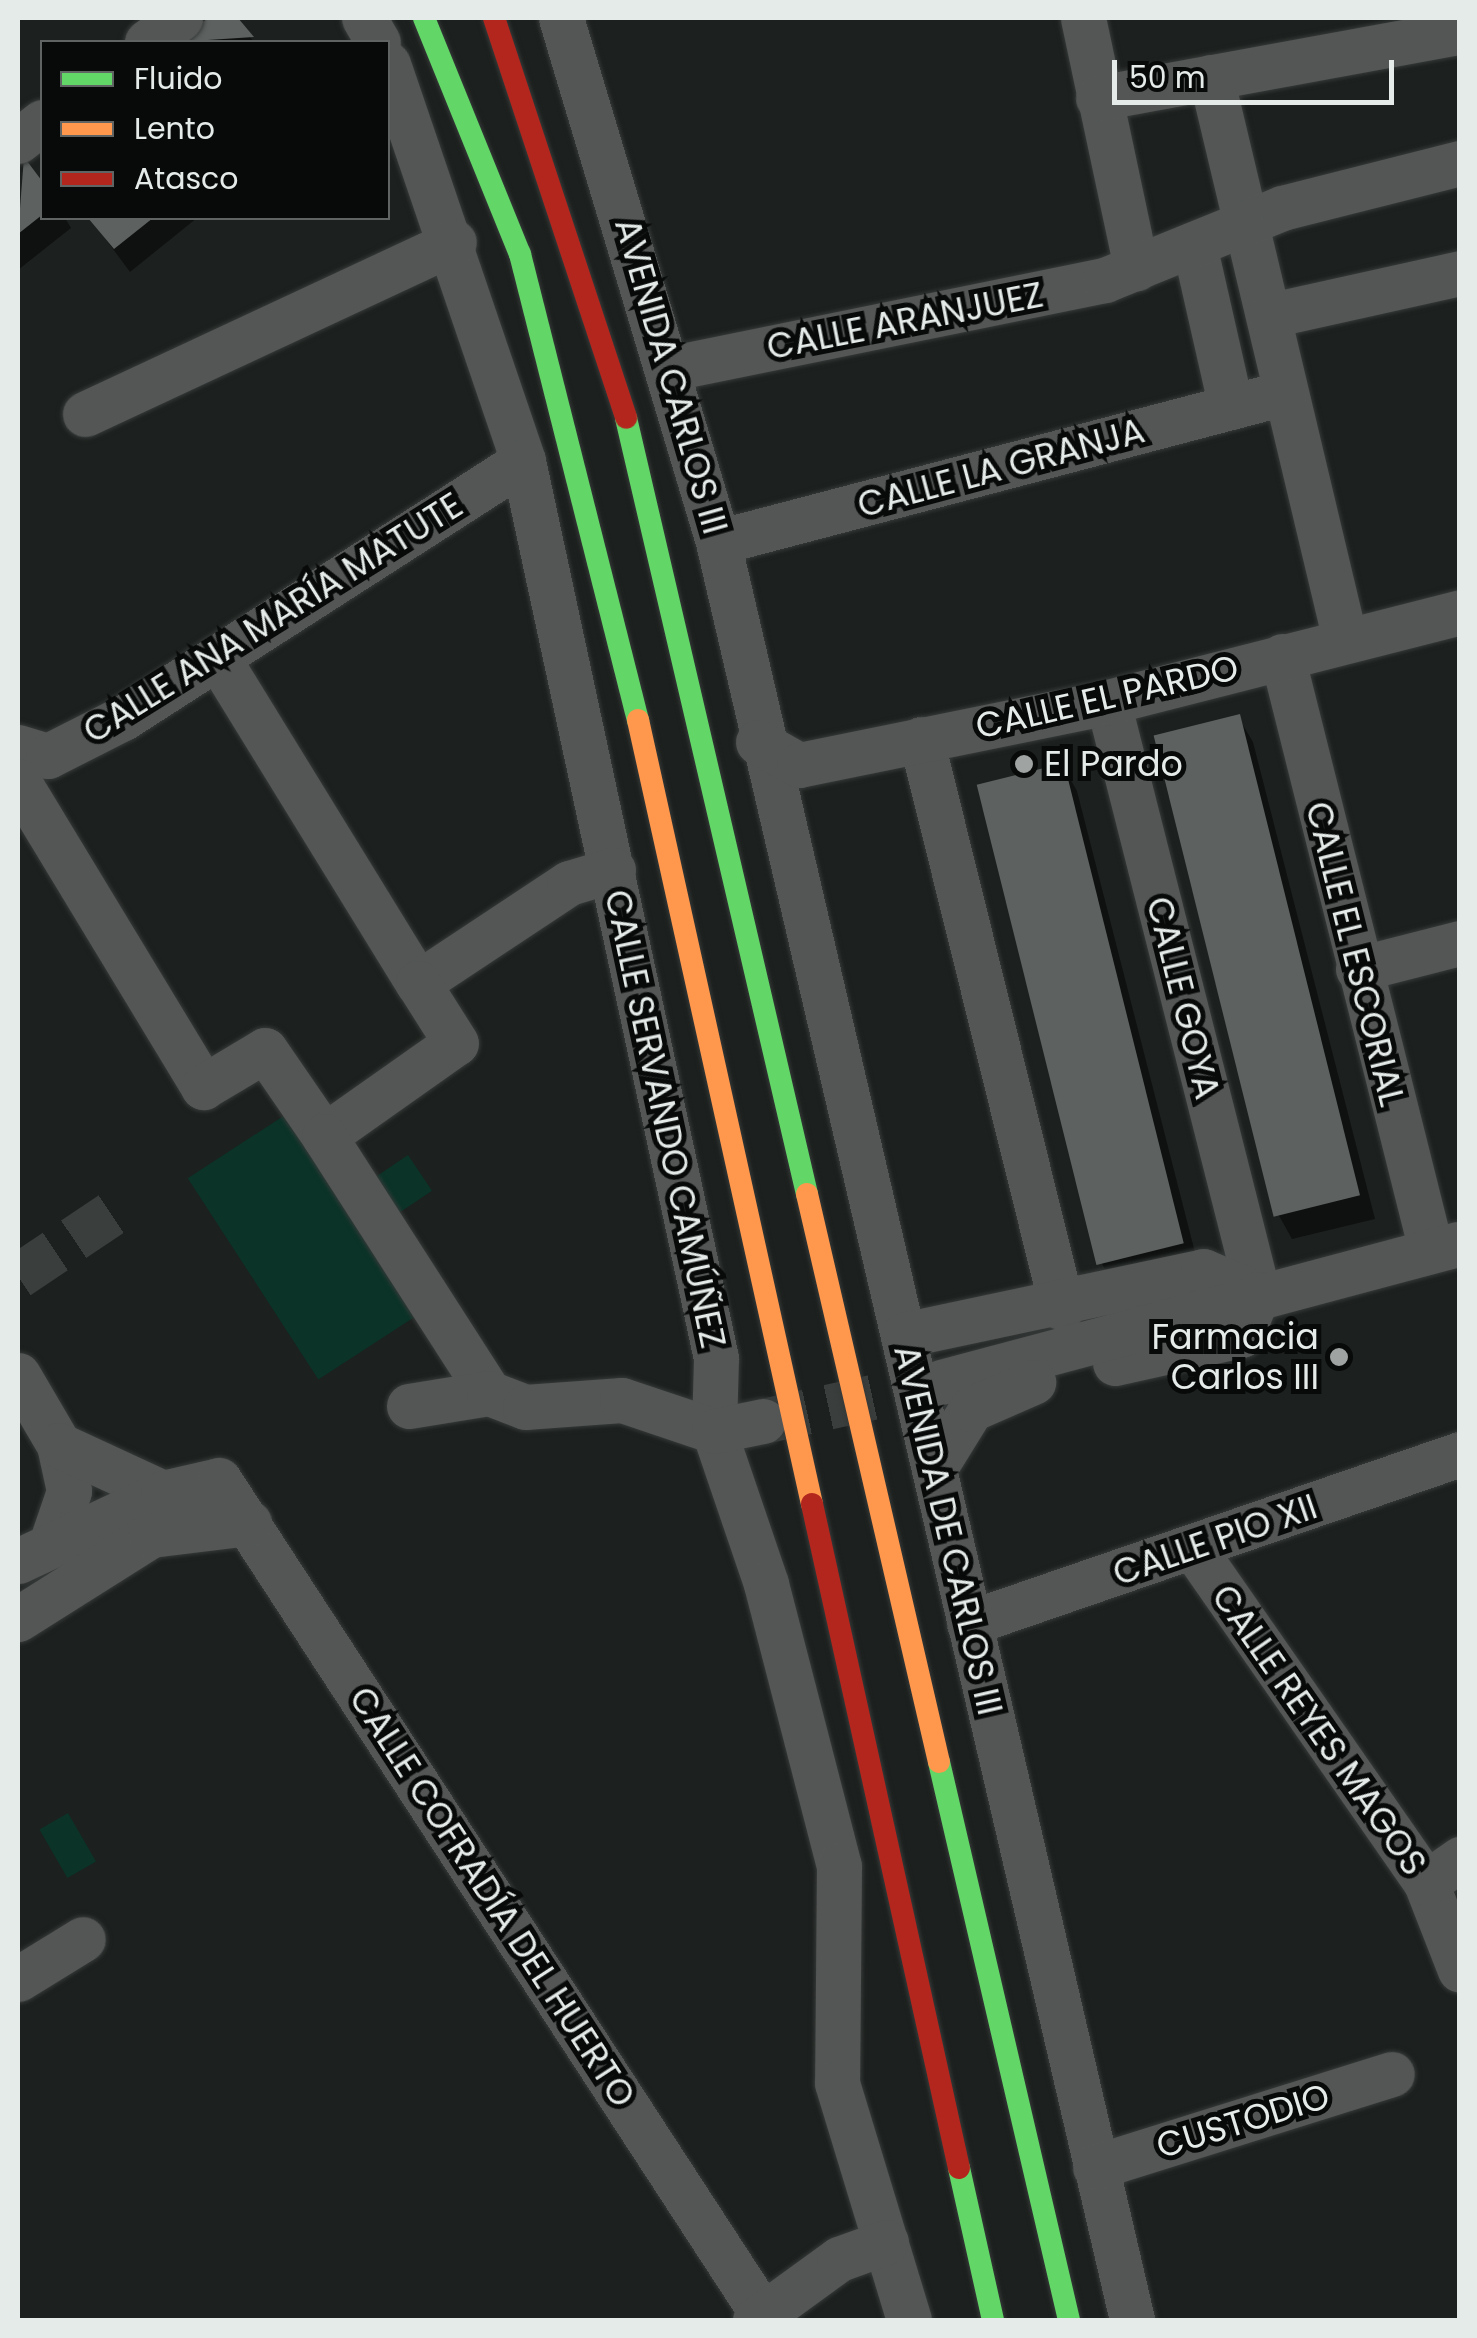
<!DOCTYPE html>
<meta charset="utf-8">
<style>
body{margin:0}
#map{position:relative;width:1477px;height:2338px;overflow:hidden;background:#1c201e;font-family:Poppins,sans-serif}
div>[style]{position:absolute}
.green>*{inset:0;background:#0b3328;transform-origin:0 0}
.shadow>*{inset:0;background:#0007}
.building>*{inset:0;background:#5d615f;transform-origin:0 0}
.street-tunnel>*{height:45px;margin-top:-22.5px;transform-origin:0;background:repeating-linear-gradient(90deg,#3a3e3c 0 45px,transparent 0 67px)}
.roads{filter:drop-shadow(0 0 2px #363a39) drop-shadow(0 0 2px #363a39)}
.street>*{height:45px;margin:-22.5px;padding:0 22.5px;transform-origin:22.5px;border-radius:22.5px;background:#535655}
.fast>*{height:22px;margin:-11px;padding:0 11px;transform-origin:11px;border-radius:11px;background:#63d668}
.slow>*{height:22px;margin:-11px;padding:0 11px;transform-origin:11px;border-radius:11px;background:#ff974d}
.jam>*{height:22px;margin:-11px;padding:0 11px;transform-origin:11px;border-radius:11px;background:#b3261e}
.dots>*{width:28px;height:28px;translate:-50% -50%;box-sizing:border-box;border:5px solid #070a09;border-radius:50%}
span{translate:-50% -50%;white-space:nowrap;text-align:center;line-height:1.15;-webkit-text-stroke:10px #070a09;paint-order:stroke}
.street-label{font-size:35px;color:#e5ebe9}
.poi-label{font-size:35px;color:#e5ebe9}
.left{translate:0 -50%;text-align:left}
.right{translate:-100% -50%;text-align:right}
.frame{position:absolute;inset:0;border:20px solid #e5ebe9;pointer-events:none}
.legend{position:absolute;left:40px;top:40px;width:350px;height:180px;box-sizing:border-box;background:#070a09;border:2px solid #606463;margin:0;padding:12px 18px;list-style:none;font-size:30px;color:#e5ebe9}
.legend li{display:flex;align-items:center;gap:20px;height:50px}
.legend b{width:50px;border:2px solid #606463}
.scale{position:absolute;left:1112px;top:60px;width:282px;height:45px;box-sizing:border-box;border:5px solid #e5ebe9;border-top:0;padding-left:12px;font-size:30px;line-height:35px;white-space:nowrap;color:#e5ebe9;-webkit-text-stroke:8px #070a09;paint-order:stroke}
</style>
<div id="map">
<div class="green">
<i style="left:285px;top:1115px;width:240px;height:116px;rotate:57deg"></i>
<i style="left:408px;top:1155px;width:43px;height:41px;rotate:56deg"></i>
<i style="left:68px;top:1813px;width:56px;height:33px;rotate:60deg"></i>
</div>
<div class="shadow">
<i style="clip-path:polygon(212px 18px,235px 18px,254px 42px,181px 42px)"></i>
<i style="clip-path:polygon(24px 161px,42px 185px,42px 218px,65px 218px,71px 228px,18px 270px)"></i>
<i style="clip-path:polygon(90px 218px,197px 218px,130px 272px)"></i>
<i style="clip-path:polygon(1238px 717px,1253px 742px,1375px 1219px,1292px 1239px,1278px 1214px)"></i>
<i style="clip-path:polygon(1063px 766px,1077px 791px,1199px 1268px,1117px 1289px,1102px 1264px)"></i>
</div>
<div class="building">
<i style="clip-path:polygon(208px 18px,238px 18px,254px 37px,177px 42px)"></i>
<i style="clip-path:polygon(24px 157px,42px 181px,42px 215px,18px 234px)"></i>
<i style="clip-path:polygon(88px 218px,153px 218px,114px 249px)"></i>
<i style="left:1240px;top:714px;width:496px;height:89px;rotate:76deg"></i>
<i style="left:1064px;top:763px;width:495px;height:90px;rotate:76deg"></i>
</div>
<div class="street-tunnel">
<i style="left:18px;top:1276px;width:120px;rotate:-33.8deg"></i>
<i style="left:763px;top:1421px;width:182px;rotate:-12.4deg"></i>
</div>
<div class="roads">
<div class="street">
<i style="left:364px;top:18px;width:28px;rotate:60deg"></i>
<i style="left:561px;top:18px;width:547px;rotate:73.32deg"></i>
<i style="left:718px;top:542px;width:1826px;rotate:76.89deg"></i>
<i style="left:1083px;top:18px;width:256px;rotate:78deg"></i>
<i style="left:147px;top:42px;width:41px;rotate:-36deg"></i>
<i style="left:388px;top:64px;width:419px;rotate:71.2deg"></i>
<i style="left:523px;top:461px;width:918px;rotate:77.86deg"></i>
<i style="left:716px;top:1358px;width:73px;rotate:91.6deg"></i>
<i style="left:714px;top:1431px;width:162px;rotate:71.2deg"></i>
<i style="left:766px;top:1584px;width:291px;rotate:75.5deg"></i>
<i style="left:839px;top:1866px;width:217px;rotate:90.5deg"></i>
<i style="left:837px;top:2083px;width:248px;rotate:73.1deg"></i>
<i style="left:1211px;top:77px;width:579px;rotate:76.61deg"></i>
<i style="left:1098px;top:98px;width:361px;rotate:-10.4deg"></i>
<i style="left:18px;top:141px;width:31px;rotate:-38deg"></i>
<i style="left:1195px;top:249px;width:162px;rotate:77.2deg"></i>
<i style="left:1271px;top:315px;width:194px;rotate:-12.5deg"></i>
<i style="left:672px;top:368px;width:442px;rotate:-11.5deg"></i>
<i style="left:1105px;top:280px;width:191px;rotate:-22.1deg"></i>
<i style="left:1282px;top:208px;width:184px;rotate:-14.2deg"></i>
<i style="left:85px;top:414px;width:407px;rotate:-25deg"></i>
<i style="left:718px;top:542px;width:585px;rotate:-14.75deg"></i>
<i style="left:1282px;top:656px;width:612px;rotate:75.92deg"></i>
<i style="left:219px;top:660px;width:379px;rotate:58.4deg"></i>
<i style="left:418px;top:983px;width:181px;rotate:-33.5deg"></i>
<i style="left:569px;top:883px;width:46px;rotate:-16.5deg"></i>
<i style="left:1108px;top:702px;width:611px;rotate:75.78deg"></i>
<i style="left:921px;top:739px;width:586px;rotate:76.08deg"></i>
<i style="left:758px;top:742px;width:47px;rotate:29.3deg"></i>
<i style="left:799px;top:765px;width:315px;rotate:-11.5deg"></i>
<i style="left:1108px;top:702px;width:363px;rotate:-14.3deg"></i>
<i style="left:18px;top:747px;width:31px;rotate:17deg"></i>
<i style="left:48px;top:756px;width:84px;rotate:-26.9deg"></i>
<i style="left:123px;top:718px;width:475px;rotate:-32.7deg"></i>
<i style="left:18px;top:781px;width:358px;rotate:58.8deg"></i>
<i style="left:203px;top:1087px;width:72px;rotate:-30.8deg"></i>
<i style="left:265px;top:1050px;width:104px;rotate:55.5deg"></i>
<i style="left:324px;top:1136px;width:161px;rotate:-35.2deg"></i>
<i style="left:456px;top:1043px;width:71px;rotate:-122.3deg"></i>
<i style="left:1358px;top:969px;width:105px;rotate:-14.3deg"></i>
<i style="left:324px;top:1136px;width:305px;rotate:57.3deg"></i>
<i style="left:903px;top:1335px;width:307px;rotate:-12deg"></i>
<i style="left:1203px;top:1271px;width:60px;rotate:22.7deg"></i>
<i style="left:1115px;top:1363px;width:129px;rotate:-12.5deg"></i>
<i style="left:1241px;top:1335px;width:44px;rotate:-67.5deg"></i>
<i style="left:18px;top:1375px;width:81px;rotate:59.6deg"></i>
<i style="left:941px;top:1382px;width:535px;rotate:-14.95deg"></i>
<i style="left:409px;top:1406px;width:81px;rotate:-9.2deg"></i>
<i style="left:489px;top:1393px;width:39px;rotate:21deg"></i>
<i style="left:525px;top:1407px;width:97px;rotate:-4.1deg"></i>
<i style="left:622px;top:1400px;width:97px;rotate:18.6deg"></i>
<i style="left:714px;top:1431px;width:50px;rotate:-11.5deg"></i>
<i style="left:934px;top:1469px;width:70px;rotate:-58.3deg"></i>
<i style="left:971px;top:1409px;width:68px;rotate:-23.5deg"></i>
<i style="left:53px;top:1538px;width:50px;rotate:-71.2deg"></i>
<i style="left:69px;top:1491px;width:47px;rotate:-102.3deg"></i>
<i style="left:59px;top:1445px;width:115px;rotate:24.8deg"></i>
<i style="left:1194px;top:1549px;width:407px;rotate:55.2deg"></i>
<i style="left:1426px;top:1883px;width:93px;rotate:68.7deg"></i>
<i style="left:18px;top:1561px;width:160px;rotate:-25.1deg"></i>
<i style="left:163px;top:1493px;width:57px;rotate:-13.1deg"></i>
<i style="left:219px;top:1480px;width:997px;rotate:56.92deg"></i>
<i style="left:18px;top:1619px;width:157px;rotate:-32.3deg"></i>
<i style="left:151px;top:1535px;width:99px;rotate:-7deg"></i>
<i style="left:969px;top:1623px;width:519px;rotate:-18.99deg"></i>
<i style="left:1426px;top:1883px;width:42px;rotate:-35.2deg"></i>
<i style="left:18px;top:1979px;width:76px;rotate:-31.6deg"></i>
<i style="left:1095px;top:2167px;width:311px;rotate:-17.4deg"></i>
<i style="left:755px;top:2320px;width:104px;rotate:-36deg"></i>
<i style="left:839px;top:2259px;width:50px;rotate:-19.9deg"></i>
</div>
<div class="fast">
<i style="left:424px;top:18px;width:255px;rotate:67.9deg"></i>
<i style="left:520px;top:254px;width:481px;rotate:75.8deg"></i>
<i style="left:626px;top:418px;width:797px;rotate:76.87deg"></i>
<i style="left:939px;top:1762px;width:573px;rotate:76.89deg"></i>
<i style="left:959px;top:2168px;width:156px;rotate:77.4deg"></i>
</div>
<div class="slow">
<i style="left:638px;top:720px;width:803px;rotate:77.49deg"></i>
<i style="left:807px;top:1194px;width:583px;rotate:76.92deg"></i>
</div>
<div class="jam">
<i style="left:494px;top:18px;width:421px;rotate:71.7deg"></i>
<i style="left:812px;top:1504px;width:680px;rotate:77.52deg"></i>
</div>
</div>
<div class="dots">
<i style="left:1024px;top:764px;background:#9fa4a2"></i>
<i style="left:1339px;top:1357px;background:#9fa4a2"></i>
</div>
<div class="street-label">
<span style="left:905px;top:321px;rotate:-11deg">CALLE ARANJUEZ</span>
<span style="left:671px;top:376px;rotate:74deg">AVENIDA CARLOS III</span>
<span style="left:1001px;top:468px;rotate:-15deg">CALLE LA GRANJA</span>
<span style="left:273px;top:618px;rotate:-32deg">CALLE ANA MARÍA MATUTE</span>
<span style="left:1107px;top:697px;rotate:-13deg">CALLE EL PARDO</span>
<span style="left:1355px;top:954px;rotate:76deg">CALLE EL ESCORIAL</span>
<span style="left:1183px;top:998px;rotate:76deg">CALLE GOYA</span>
<span style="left:665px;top:1119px;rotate:78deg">CALLE SERVANDO CAMÚÑEZ</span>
<span style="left:948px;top:1530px;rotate:77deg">AVENIDA DE CARLOS III</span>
<span style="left:1215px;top:1540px;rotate:-19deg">CALLE PIO XII</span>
<span style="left:1319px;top:1730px;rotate:55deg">CALLE REYES MAGOS</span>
<span style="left:492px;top:1897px;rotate:57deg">CALLE COFRADÍA DEL HUERTO</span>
<span style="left:1243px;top:2121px;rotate:-17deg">CUSTODIO</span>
</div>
<div class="poi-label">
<span class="left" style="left:1044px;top:764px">El Pardo</span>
<span class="right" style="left:1319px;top:1357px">Farmacia<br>Carlos III</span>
</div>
<div class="frame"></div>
<ul class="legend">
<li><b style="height:12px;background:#63d668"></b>Fluido</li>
<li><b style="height:12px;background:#ff974d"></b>Lento</li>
<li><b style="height:12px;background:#b3261e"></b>Atasco</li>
</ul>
<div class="scale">50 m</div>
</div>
